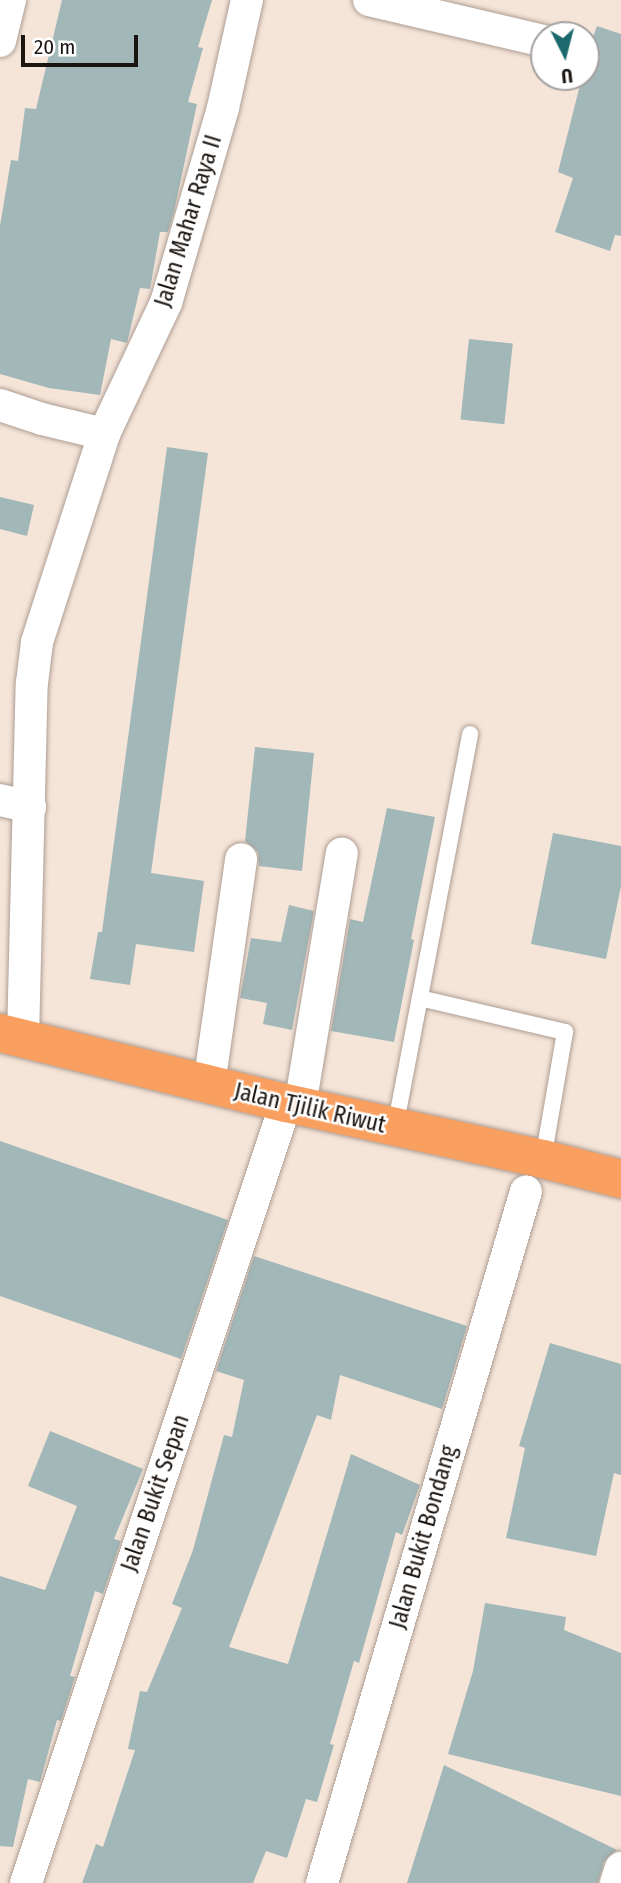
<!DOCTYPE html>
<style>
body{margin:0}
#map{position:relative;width:621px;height:1883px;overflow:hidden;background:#f5e4d8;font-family:"Fira Sans Condensed",sans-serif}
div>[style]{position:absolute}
.building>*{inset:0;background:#a1b7b8;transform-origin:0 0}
.roads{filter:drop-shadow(0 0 2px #ad9d93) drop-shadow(0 0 2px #ad9d93)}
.lane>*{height:16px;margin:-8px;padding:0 8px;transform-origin:8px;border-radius:8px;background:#fff}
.street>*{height:32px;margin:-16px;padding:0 16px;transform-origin:16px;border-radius:16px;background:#fff}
.highway>*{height:38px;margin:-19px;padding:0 19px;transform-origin:19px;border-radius:19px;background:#f99f60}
span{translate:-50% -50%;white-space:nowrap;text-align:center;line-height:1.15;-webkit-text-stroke:5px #fff;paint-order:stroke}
.street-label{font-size:23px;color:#1b1511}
.north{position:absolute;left:530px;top:21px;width:70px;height:70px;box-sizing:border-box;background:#fff;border:2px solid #a4a1a0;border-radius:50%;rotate:174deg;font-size:19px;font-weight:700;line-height:28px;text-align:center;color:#1b1511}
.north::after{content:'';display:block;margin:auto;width:24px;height:32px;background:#1c696d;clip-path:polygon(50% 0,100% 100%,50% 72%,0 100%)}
.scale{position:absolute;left:21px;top:35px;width:117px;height:32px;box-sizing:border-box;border:4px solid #1b1511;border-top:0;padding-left:9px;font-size:21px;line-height:24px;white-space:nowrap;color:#1b1511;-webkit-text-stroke:5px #fff;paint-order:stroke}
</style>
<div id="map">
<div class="building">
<i style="clip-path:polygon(62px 0,212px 0,198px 47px,203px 48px,188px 102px,197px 104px,174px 212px,168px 232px,160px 232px,150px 289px,140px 288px,127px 343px,111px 339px,100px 395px,49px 388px,0 374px,0 226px,11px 160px,18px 161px,25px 108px,36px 109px)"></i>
<i style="clip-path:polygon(597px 26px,621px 34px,621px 236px,615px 235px,610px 251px,555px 232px,573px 178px,558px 172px,582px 77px,586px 77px,586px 56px)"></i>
<i style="left:469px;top:339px;width:44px;height:81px;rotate:6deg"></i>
<i style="clip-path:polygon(167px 447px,208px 453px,151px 873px,204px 881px,194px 952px,136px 944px,130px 985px,90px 979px,98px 932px,102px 932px)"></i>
<i style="clip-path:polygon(0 497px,34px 505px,27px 536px,0 529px)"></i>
<i style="clip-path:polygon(255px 747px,314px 753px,302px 871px,259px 866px,258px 852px,245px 841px)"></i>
<i style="clip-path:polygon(387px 808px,435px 817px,411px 939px,414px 940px,394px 1042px,331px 1031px,350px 919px,363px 922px)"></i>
<i style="clip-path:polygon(553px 833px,621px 846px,621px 886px,606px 959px,531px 944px)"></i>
<i style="clip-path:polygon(289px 905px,314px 911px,292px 1030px,263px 1024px,267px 1003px,240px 998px,251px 938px,281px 942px)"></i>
<i style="clip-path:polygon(0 1141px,228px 1220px,181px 1359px,0 1296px)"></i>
<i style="clip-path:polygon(254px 1256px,467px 1326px,442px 1409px,340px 1375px,331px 1420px,317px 1415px,229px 1647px,288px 1664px,351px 1454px,420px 1485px,402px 1535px,396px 1532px,359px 1663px,354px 1661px,330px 1744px,334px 1745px,317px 1802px,306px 1799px,287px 1858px,266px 1851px,253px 1883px,82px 1883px,96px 1844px,103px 1847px,135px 1750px,128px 1749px,140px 1691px,147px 1692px,182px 1608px,172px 1604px,193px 1550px,224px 1435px,232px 1437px,244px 1380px,216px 1371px)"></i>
<i style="clip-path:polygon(550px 1343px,621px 1364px,621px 1475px,614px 1473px,596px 1556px,506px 1538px,525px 1448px,519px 1446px)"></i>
<i style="clip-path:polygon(50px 1431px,143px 1469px,114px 1539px,121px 1541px,103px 1594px,95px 1591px,70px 1676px,75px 1677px,61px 1721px,57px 1720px,40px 1782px,28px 1779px,13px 1847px,0 1846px,0 1576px,45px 1590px,77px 1506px,28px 1486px)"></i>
<i style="clip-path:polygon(485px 1603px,566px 1617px,564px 1630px,621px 1653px,621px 1796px,448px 1754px,473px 1671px)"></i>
<i style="clip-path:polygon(444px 1765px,617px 1850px,604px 1862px,598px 1883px,407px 1883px)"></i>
</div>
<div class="roads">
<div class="lane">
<i style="left:420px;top:998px;width:149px;rotate:13.2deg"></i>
<i style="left:565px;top:1032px;width:129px;rotate:99.8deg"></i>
<i style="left:395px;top:1128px;width:401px;rotate:-79.2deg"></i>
</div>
<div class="street">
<i style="left:369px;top:0;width:180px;rotate:13.2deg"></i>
<i style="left:0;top:41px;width:42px;rotate:-76.3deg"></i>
<i style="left:0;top:405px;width:44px;rotate:18.4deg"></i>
<i style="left:42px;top:419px;width:64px;rotate:13.6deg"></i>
<i style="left:0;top:800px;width:31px;rotate:13deg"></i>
<i style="left:23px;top:1039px;width:356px;rotate:-88.6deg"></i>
<i style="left:32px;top:683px;width:41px;rotate:-83deg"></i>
<i style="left:37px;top:642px;width:219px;rotate:-72.1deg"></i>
<i style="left:104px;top:434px;width:145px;rotate:-64.7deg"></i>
<i style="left:166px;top:303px;width:203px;rotate:-73.7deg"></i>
<i style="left:223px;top:108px;width:111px;rotate:-77.5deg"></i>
<i style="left:209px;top:1085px;width:228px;rotate:-81.9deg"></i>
<i style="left:300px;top:1106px;width:256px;rotate:-80.6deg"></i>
<i style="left:26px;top:1883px;width:822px;rotate:-71.57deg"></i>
<i style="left:322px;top:1883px;width:721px;rotate:-73.57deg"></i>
<i style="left:616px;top:1883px;width:16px;rotate:-72deg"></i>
</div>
<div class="highway">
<i style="left:0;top:1033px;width:294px;rotate:13.8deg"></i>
<i style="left:286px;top:1103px;width:263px;rotate:12.3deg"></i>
<i style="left:543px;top:1159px;width:81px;rotate:14.4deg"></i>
</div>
</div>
<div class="street-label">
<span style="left:188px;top:221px;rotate:-73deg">Jalan Mahar Raya II</span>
<span style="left:310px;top:1108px;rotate:13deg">Jalan Tjilik Riwut</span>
<span style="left:155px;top:1493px;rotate:-71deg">Jalan Bukit Sepan</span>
<span style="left:423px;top:1537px;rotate:-74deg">Jalan Bukit Bondang</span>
</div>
<div class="north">U</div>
<div class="scale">20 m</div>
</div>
